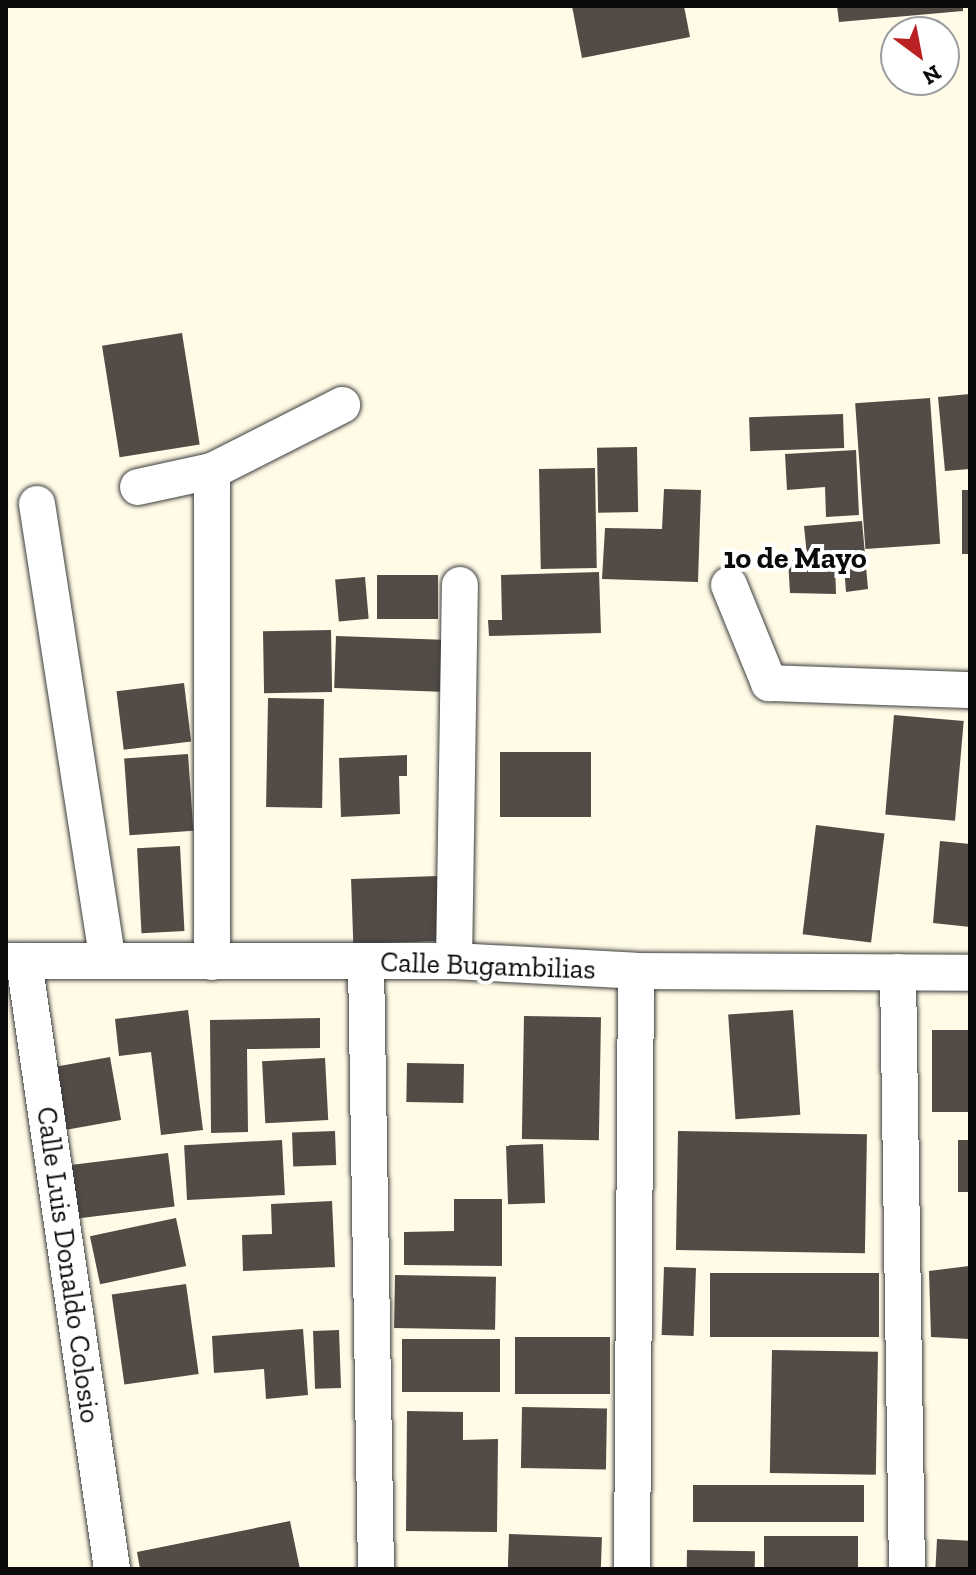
<!DOCTYPE html>
<style>
body{margin:0}
#map{position:relative;width:976px;height:1575px;overflow:hidden;background:#fffbe6;font-family:"Zilla Slab",serif}
div>[style]{position:absolute}
.building>*{inset:0;background:#524b46;transform-origin:0 0}
.roads{filter:drop-shadow(0 0 2px #3d3d3d) drop-shadow(0 0 2px #3d3d3d)}
.minor>*{height:36px;margin:-18px;padding:0 18px;transform-origin:18px;border-radius:18px;background:#fff}
span{translate:-50% -50%;white-space:nowrap;text-align:center;line-height:1.15;-webkit-text-stroke:8px #fff;paint-order:stroke}
.street-label{font-size:28px;color:#0a0a0a}
.neighbourhood-label{font-size:30px;color:#0a0a0a;font-weight:700}
.frame{position:absolute;inset:0;border:8px solid #0a0a0a;pointer-events:none}
.north{position:absolute;left:880px;top:16px;width:80px;height:80px;box-sizing:border-box;background:#fff;border:2px solid #9d9d9d;border-radius:50%;rotate:148deg;font-size:22px;font-weight:700;line-height:32px;text-align:center;color:#0a0a0a}
.north::after{content:'';display:block;margin:auto;width:28px;height:36px;background:#ba2122;clip-path:polygon(50% 0,100% 100%,50% 72%,0 100%)}
</style>
<div id="map">
<div class="building">
<i style="clip-path:polygon(572px 6px,684px 6px,690px 37px,582px 58px)"></i>
<i style="clip-path:polygon(837px 6px,963px 6px,963px 11px,839px 22px)"></i>
<i style="left:182px;top:333px;width:113px;height:81px;rotate:81deg"></i>
<i style="clip-path:polygon(970px 394px,970px 469px,945px 471px,938px 397px)"></i>
<i style="left:930px;top:398px;width:146px;height:75px;rotate:86deg"></i>
<i style="left:843px;top:414px;width:34px;height:94px;rotate:88deg"></i>
<i style="left:637px;top:447px;width:65px;height:40px;rotate:89deg"></i>
<i style="clip-path:polygon(856px 450px,859px 515px,826px 517px,825px 487px,787px 490px,785px 454px)"></i>
<i style="left:595px;top:468px;width:100px;height:56px;rotate:89deg"></i>
<i style="clip-path:polygon(664px 489px,701px 490px,698px 582px,602px 579px,605px 528px,662px 529px)"></i>
<i style="left:962px;top:490px;width:8px;height:64px"></i>
<i style="clip-path:polygon(862px 521px,868px 589px,846px 592px,843px 553px,807px 556px,804px 526px)"></i>
<i style="clip-path:polygon(788px 560px,835px 563px,836px 594px,790px 593px)"></i>
<i style="clip-path:polygon(599px 572px,601px 633px,489px 636px,488px 620px,502px 620px,501px 575px)"></i>
<i style="left:377px;top:575px;width:61px;height:44px"></i>
<i style="left:365px;top:577px;width:42px;height:30px;rotate:85deg"></i>
<i style="left:331px;top:630px;width:62px;height:68px;rotate:89deg"></i>
<i style="left:336px;top:636px;width:106px;height:52px;rotate:2deg"></i>
<i style="left:184px;top:683px;width:59px;height:68px;rotate:83deg"></i>
<i style="left:268px;top:698px;width:56px;height:109px;rotate:1deg"></i>
<i style="left:894px;top:715px;width:70px;height:100px;rotate:5deg"></i>
<i style="left:500px;top:752px;width:91px;height:65px"></i>
<i style="left:188px;top:754px;width:77px;height:64px;rotate:86deg"></i>
<i style="clip-path:polygon(407px 755px,407px 776px,399px 776px,400px 814px,341px 817px,339px 758px)"></i>
<i style="left:816px;top:825px;width:69px;height:110px;rotate:7deg"></i>
<i style="clip-path:polygon(940px 841px,970px 844px,970px 927px,933px 923px)"></i>
<i style="left:180px;top:846px;width:85px;height:43px;rotate:87deg"></i>
<i style="left:438px;top:876px;width:65px;height:87px;rotate:88deg"></i>
<i style="clip-path:polygon(188px 1010px,203px 1130px,161px 1135px,151px 1052px,119px 1056px,115px 1019px)"></i>
<i style="left:793px;top:1010px;width:105px;height:65px;rotate:86deg"></i>
<i style="left:524px;top:1016px;width:77px;height:123px;rotate:1deg"></i>
<i style="clip-path:polygon(320px 1018px,320px 1048px,247px 1049px,248px 1132px,211px 1133px,210px 1020px)"></i>
<i style="left:932px;top:1030px;width:38px;height:82px"></i>
<i style="left:110px;top:1057px;width:64px;height:57px;rotate:80deg"></i>
<i style="left:325px;top:1058px;width:62px;height:63px;rotate:87deg"></i>
<i style="left:407px;top:1063px;width:57px;height:39px;rotate:1deg"></i>
<i style="left:335px;top:1131px;width:34px;height:43px;rotate:88deg"></i>
<i style="left:678px;top:1131px;width:189px;height:119px;rotate:1deg"></i>
<i style="left:282px;top:1140px;width:55px;height:98px;rotate:87deg"></i>
<i style="left:958px;top:1140px;width:12px;height:52px"></i>
<i style="left:543px;top:1144px;width:59px;height:37px;rotate:88deg"></i>
<i style="left:168px;top:1153px;width:54px;height:100px;rotate:83deg"></i>
<i style="clip-path:polygon(454px 1199px,502px 1199px,502px 1266px,404px 1265px,404px 1232px,454px 1231px)"></i>
<i style="clip-path:polygon(332px 1201px,335px 1267px,243px 1271px,242px 1235px,272px 1234px,271px 1204px)"></i>
<i style="left:176px;top:1218px;width:49px;height:88px;rotate:78deg"></i>
<i style="clip-path:polygon(969px 1266px,969px 1339px,931px 1337px,929px 1271px)"></i>
<i style="left:664px;top:1267px;width:32px;height:68px;rotate:2deg"></i>
<i style="left:710px;top:1273px;width:169px;height:64px"></i>
<i style="left:395px;top:1275px;width:101px;height:53px;rotate:1deg"></i>
<i style="left:186px;top:1284px;width:91px;height:75px;rotate:82deg"></i>
<i style="clip-path:polygon(303px 1329px,308px 1395px,266px 1399px,264px 1369px,214px 1373px,212px 1336px)"></i>
<i style="left:339px;top:1330px;width:58px;height:26px;rotate:88deg"></i>
<i style="left:515px;top:1337px;width:95px;height:57px"></i>
<i style="left:402px;top:1339px;width:98px;height:53px"></i>
<i style="left:772px;top:1350px;width:106px;height:123px;rotate:1deg"></i>
<i style="left:522px;top:1407px;width:85px;height:61px;rotate:1deg"></i>
<i style="clip-path:polygon(407px 1411px,463px 1412px,463px 1440px,498px 1439px,497px 1532px,406px 1531px)"></i>
<i style="left:864px;top:1485px;width:37px;height:171px;rotate:90deg"></i>
<i style="clip-path:polygon(290px 1521px,300px 1569px,140px 1569px,137px 1552px)"></i>
<i style="left:509px;top:1534px;width:93px;height:35px;rotate:2deg"></i>
<i style="left:764px;top:1536px;width:94px;height:33px"></i>
<i style="left:937px;top:1539px;width:33px;height:30px;rotate:3deg"></i>
<i style="left:687px;top:1550px;width:68px;height:19px;rotate:1deg"></i>
</div>
<div class="roads">
<div class="minor">
<i style="left:212px;top:471px;width:491px;rotate:90deg"></i>
<i style="left:138px;top:487px;width:76px;rotate:-12.2deg"></i>
<i style="left:212px;top:471px;width:146px;rotate:-26.9deg"></i>
<i style="left:37px;top:504px;width:462px;rotate:81.2deg"></i>
<i style="left:729px;top:585px;width:106px;rotate:67.8deg"></i>
<i style="left:769px;top:683px;width:201px;rotate:2deg"></i>
<i style="left:6px;top:961px;width:448px"></i>
<i style="left:454px;top:961px;width:182px;rotate:3.1deg"></i>
<i style="left:636px;top:971px;width:334px;rotate:0.3deg"></i>
<i style="left:24px;top:961px;width:614px;rotate:81.76deg"></i>
<i style="left:454px;top:961px;width:376px;rotate:-89.1deg"></i>
<i style="left:366px;top:962px;width:607px;rotate:89.06deg"></i>
<i style="left:898px;top:972px;width:597px;rotate:89.14deg"></i>
<i style="left:632px;top:1569px;width:598px;rotate:-89.62deg"></i>
</div>
</div>
<div class="street-label">
<span style="left:488px;top:966px;rotate:2deg">Calle Bugambilias</span>
<span style="left:68px;top:1265px;rotate:82deg">Calle Luis Donaldo Colosio</span>
</div>
<div class="neighbourhood-label">
<span style="left:795px;top:558px">1o de Mayo</span>
</div>
<div class="frame"></div>
<div class="north">N</div>
</div>
